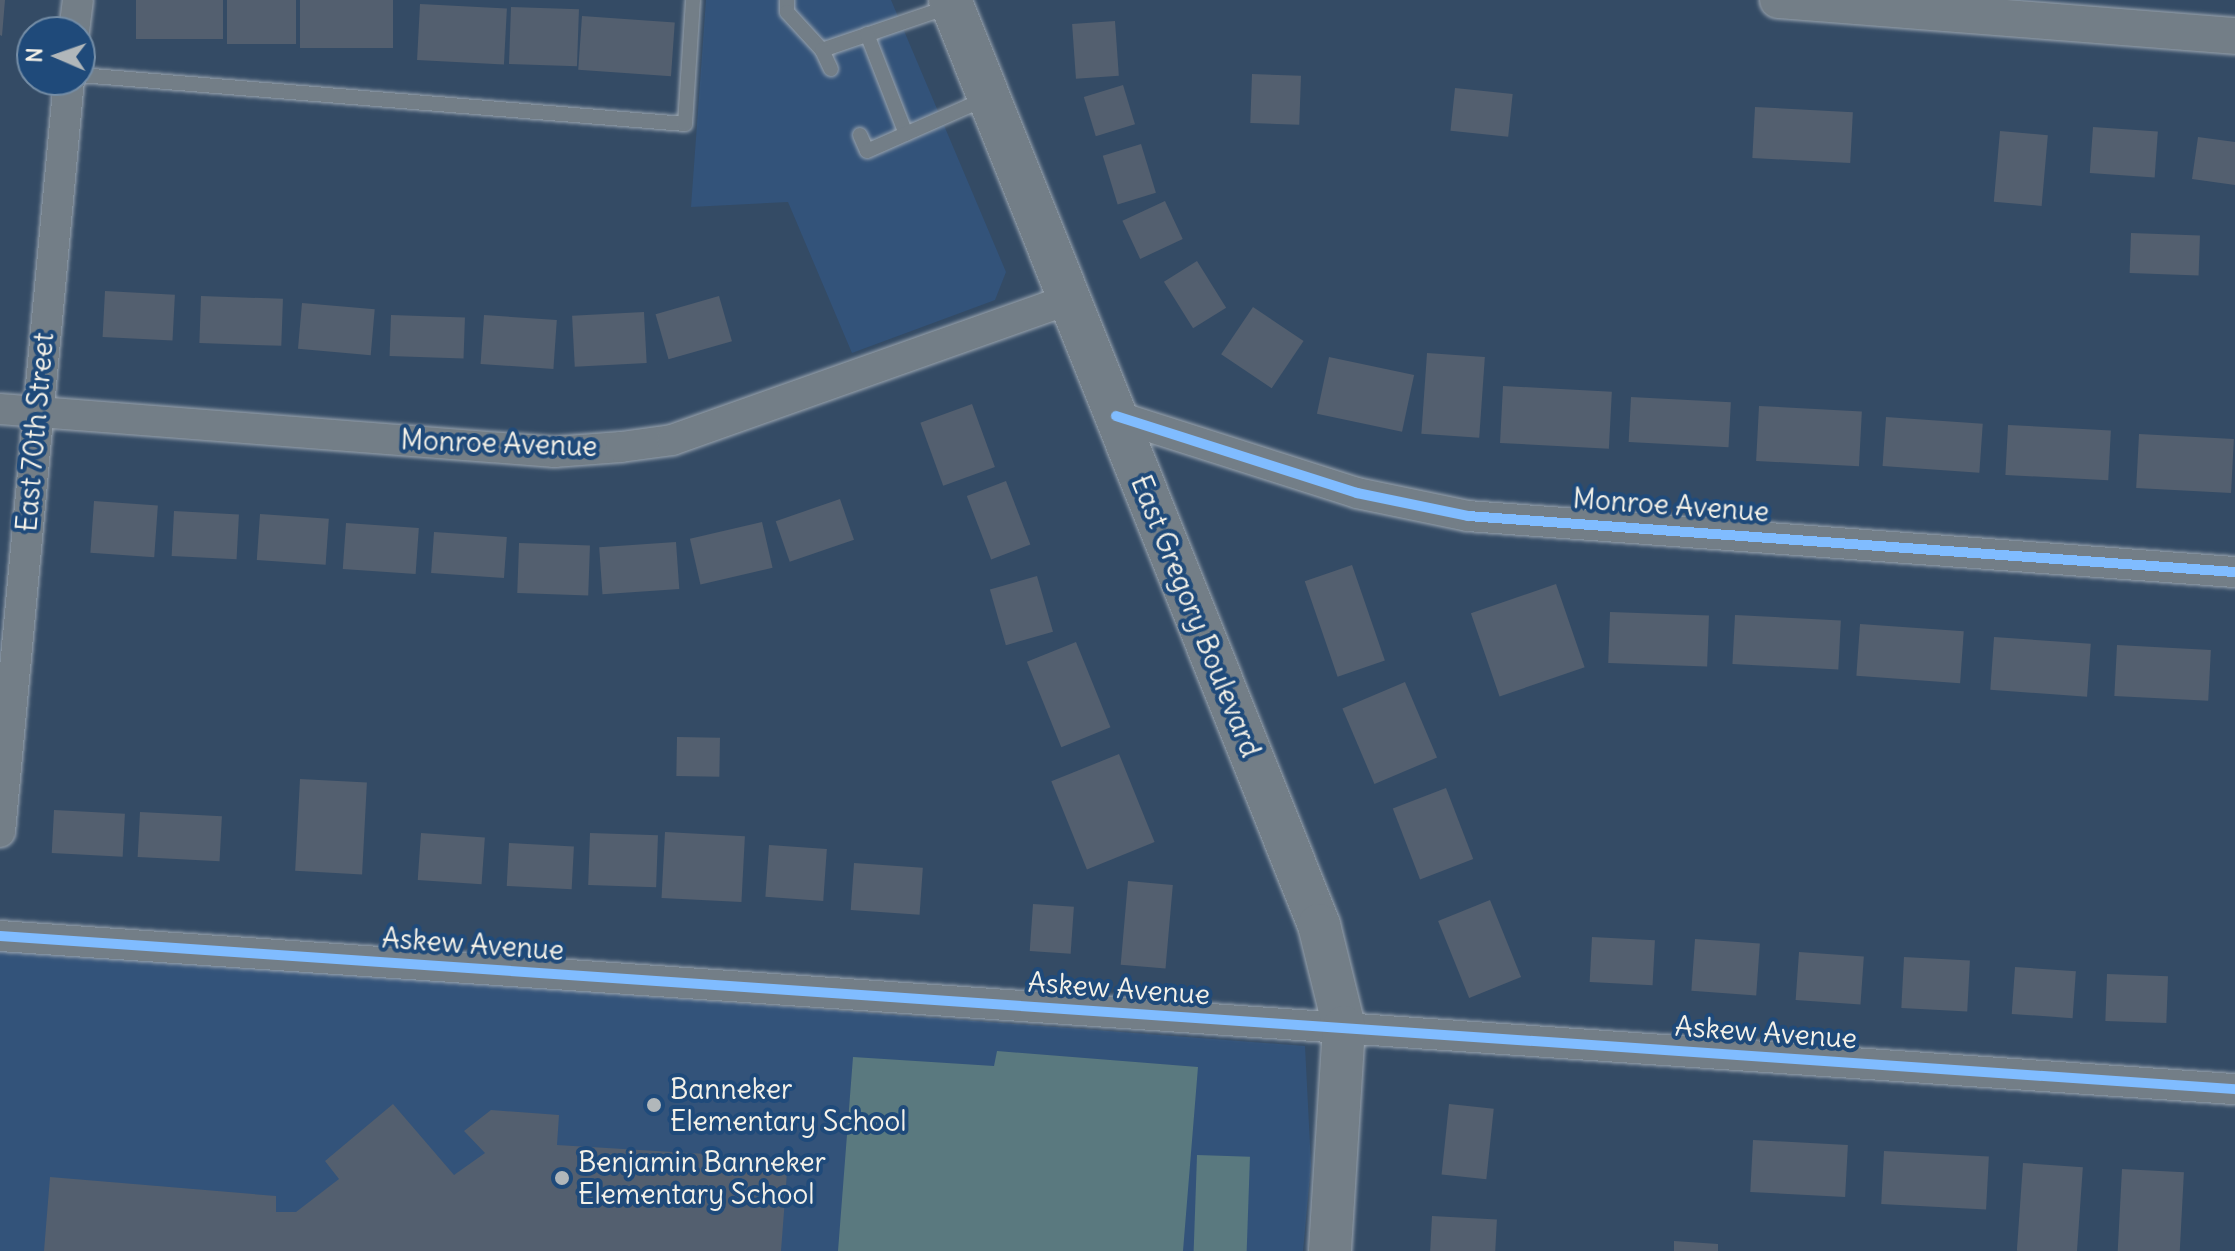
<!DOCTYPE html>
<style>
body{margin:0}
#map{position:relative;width:2235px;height:1251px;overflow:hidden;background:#344b65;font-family:Delius,sans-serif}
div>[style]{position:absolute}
.built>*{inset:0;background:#33537a}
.green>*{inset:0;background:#5a797f;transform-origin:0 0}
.building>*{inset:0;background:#535f6f;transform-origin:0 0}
.roads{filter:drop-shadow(0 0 2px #9ba5af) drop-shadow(0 0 2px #9ba5af)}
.service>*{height:14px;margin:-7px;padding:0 7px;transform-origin:7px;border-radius:7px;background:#737e87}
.minor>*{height:30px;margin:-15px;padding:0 15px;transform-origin:15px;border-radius:15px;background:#737e87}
.tertiary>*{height:36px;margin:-18px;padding:0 18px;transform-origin:18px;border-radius:18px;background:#737e87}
.secondary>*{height:42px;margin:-21px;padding:0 21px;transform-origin:21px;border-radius:21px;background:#737e87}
.cycleway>*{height:10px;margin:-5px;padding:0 5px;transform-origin:5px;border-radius:5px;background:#80bcff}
.dots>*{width:22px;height:22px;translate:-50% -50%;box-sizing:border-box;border:4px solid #1f4a7a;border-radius:50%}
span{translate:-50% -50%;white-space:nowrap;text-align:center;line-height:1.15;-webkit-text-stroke:8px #1f4a7a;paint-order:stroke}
.street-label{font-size:28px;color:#f4f1e8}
.poi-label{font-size:28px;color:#f4f1e8}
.left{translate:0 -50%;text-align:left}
.north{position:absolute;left:16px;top:16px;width:80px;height:80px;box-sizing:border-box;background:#1f4a7a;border:2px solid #748da6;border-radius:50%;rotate:272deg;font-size:22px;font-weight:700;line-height:32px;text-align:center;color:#f4f1e8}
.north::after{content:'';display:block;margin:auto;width:28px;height:36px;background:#b1b7ba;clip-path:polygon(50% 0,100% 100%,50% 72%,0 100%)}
</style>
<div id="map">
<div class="built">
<i style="clip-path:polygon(706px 0,891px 0,1006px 272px,995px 300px,852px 353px,788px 202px,691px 207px)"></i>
<i style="clip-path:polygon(0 947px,1305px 1046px,1311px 1165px,1303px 1251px,0 1251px)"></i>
</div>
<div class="green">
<i style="clip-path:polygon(997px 1051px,1198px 1067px,1183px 1251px,838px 1251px,853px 1057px,994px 1066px)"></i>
<i style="left:1197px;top:1155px;width:53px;height:96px;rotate:2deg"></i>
</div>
<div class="building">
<i style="clip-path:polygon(0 0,5px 0,2px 36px,0 35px)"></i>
<i style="left:136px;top:0;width:87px;height:39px"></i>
<i style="left:227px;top:0;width:69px;height:44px"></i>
<i style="left:300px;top:0;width:93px;height:48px"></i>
<i style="left:420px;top:4px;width:87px;height:56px;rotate:3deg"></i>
<i style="left:511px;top:7px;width:68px;height:57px;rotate:2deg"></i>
<i style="left:582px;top:16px;width:93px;height:54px;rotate:4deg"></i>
<i style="left:1115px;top:21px;width:55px;height:43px;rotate:86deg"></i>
<i style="left:1252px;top:74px;width:49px;height:49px;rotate:2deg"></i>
<i style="left:1123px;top:85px;width:41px;height:41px;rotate:73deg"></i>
<i style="left:1455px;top:88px;width:58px;height:43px;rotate:6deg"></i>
<i style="left:1755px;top:107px;width:98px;height:51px;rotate:3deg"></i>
<i style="left:2093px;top:127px;width:65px;height:46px;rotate:4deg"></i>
<i style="left:2000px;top:131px;width:48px;height:71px;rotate:5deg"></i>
<i style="clip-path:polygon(2198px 137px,2235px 142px,2235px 185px,2192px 179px)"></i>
<i style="left:1141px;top:144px;width:51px;height:40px;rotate:73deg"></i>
<i style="left:1165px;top:201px;width:42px;height:47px;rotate:65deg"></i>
<i style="left:2131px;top:233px;width:69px;height:40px;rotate:2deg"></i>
<i style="left:1197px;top:261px;width:55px;height:39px;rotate:58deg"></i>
<i style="left:105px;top:291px;width:70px;height:46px;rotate:3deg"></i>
<i style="left:201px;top:296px;width:82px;height:47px;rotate:2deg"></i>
<i style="left:719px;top:296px;width:47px;height:66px;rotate:74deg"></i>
<i style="left:302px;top:303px;width:73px;height:46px;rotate:5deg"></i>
<i style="left:1253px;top:307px;width:61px;height:57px;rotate:34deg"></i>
<i style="left:644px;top:312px;width:51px;height:72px;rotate:87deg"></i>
<i style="left:391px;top:315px;width:74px;height:41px;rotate:2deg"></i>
<i style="left:484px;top:315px;width:73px;height:49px;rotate:4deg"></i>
<i style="left:1427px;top:353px;width:58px;height:81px;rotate:4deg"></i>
<i style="left:1329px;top:357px;width:87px;height:58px;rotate:12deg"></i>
<i style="left:1503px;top:386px;width:109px;height:57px;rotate:3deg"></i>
<i style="left:1631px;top:397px;width:100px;height:45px;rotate:3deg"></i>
<i style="left:972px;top:404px;width:67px;height:55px;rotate:70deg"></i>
<i style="left:1759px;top:406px;width:103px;height:55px;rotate:3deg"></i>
<i style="left:1886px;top:417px;width:97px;height:49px;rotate:4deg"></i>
<i style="left:2008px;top:425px;width:103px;height:50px;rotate:3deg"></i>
<i style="left:2139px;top:434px;width:95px;height:54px;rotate:3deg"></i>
<i style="left:1006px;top:481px;width:68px;height:42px;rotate:69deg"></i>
<i style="left:840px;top:499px;width:43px;height:68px;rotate:71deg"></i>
<i style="left:94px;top:501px;width:64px;height:52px;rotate:4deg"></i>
<i style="left:174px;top:511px;width:65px;height:45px;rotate:3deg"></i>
<i style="left:260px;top:514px;width:69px;height:46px;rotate:4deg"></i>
<i style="left:762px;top:522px;width:47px;height:74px;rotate:77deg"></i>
<i style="left:346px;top:523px;width:73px;height:46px;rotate:4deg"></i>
<i style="left:434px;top:532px;width:73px;height:41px;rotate:4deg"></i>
<i style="left:676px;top:542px;width:47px;height:77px;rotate:86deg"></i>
<i style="left:519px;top:543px;width:71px;height:50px;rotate:2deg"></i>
<i style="left:1352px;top:565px;width:101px;height:50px;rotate:71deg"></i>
<i style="left:1037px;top:576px;width:58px;height:49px;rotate:74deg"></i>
<i style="left:1556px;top:584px;width:88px;height:90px;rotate:71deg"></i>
<i style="left:1610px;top:612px;width:99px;height:51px;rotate:2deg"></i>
<i style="left:1735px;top:615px;width:106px;height:49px;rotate:3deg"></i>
<i style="left:1860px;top:624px;width:104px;height:52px;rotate:4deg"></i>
<i style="left:1994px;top:637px;width:97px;height:53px;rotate:4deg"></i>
<i style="left:1076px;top:642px;width:92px;height:53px;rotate:68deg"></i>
<i style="left:2117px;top:645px;width:94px;height:51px;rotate:3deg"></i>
<i style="left:1405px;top:682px;width:82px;height:68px;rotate:67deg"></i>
<i style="left:677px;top:737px;width:43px;height:39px;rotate:1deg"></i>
<i style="left:1119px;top:754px;width:95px;height:73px;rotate:68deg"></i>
<i style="left:300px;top:779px;width:67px;height:92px;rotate:3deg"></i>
<i style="left:1446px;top:788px;width:76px;height:57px;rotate:69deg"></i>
<i style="left:54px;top:810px;width:71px;height:43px;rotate:3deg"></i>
<i style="left:140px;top:812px;width:82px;height:45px;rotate:3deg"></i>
<i style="left:665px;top:832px;width:80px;height:66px;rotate:3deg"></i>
<i style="left:421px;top:833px;width:64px;height:47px;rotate:4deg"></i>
<i style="left:590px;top:833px;width:68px;height:52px;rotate:2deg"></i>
<i style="left:509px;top:843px;width:65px;height:43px;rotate:3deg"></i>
<i style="left:769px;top:845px;width:58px;height:52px;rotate:4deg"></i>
<i style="left:854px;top:863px;width:69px;height:47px;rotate:4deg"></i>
<i style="left:1128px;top:881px;width:45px;height:84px;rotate:5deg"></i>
<i style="left:1490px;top:900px;width:83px;height:56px;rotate:68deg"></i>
<i style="left:1033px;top:904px;width:41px;height:47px;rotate:4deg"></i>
<i style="left:1592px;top:937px;width:63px;height:45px;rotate:3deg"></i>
<i style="left:1695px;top:939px;width:65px;height:52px;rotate:4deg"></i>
<i style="left:1799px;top:952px;width:65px;height:48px;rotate:4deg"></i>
<i style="left:1904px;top:957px;width:66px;height:51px;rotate:3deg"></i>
<i style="left:2015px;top:967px;width:61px;height:47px;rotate:4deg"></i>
<i style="left:2107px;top:974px;width:61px;height:47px;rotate:2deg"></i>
<i style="clip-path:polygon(393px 1104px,454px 1175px,485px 1153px,464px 1131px,491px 1110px,559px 1115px,557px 1145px,788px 1159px,781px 1251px,44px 1251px,50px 1177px,276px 1196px,276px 1212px,296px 1212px,339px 1179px,325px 1161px)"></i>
<i style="left:1449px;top:1104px;width:45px;height:71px;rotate:6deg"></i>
<i style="left:1753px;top:1140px;width:95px;height:52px;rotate:3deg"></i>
<i style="left:1884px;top:1151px;width:105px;height:53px;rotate:3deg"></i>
<i style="left:2023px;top:1163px;width:60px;height:88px;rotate:4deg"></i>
<i style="left:2122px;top:1169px;width:62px;height:82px;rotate:3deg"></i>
<i style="left:1432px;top:1216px;width:65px;height:35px;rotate:3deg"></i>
<i style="clip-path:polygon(1674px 1241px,1718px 1244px,1718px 1251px,1674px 1251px)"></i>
</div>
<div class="roads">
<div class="service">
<i style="left:787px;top:0;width:12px;rotate:90deg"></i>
<i style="left:787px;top:12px;width:52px;rotate:47.4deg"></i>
<i style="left:822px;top:50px;width:136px;rotate:-18.8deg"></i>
<i style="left:867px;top:34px;width:107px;rotate:68.7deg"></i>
<i style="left:822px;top:50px;width:21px;rotate:65deg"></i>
<i style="left:80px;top:75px;width:607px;rotate:4.63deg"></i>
<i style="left:685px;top:124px;width:124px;rotate:-86.3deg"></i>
<i style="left:860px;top:135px;width:17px;rotate:66deg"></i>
<i style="left:867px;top:151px;width:131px;rotate:-23.8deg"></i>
</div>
<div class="minor">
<i style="left:74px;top:32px;width:32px;rotate:-83deg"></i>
<i style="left:0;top:409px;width:556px;rotate:4.44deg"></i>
<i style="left:554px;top:452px;width:67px;rotate:-4.3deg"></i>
<i style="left:621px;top:447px;width:51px;rotate:-7.8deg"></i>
<i style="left:672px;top:440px;width:422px;rotate:-19.5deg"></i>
<i style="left:1116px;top:416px;width:253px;rotate:17.7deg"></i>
<i style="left:1357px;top:493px;width:113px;rotate:11.7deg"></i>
<i style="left:1468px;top:516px;width:769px;rotate:4.18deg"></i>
<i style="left:0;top:832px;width:755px;rotate:-84.76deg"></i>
<i style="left:0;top:936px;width:2240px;rotate:3.92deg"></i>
</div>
<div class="tertiary">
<i style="left:1778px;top:0;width:458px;rotate:4.5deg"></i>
</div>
<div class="secondary">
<i style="left:950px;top:0;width:996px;rotate:68.25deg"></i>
<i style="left:1319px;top:925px;width:105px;rotate:76.2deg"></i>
<i style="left:1344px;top:1027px;width:224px;rotate:93.6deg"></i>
</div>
</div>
<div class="cycleway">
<i style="left:1116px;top:416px;width:253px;rotate:17.7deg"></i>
<i style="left:1357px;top:493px;width:113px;rotate:11.7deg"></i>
<i style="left:1468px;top:516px;width:769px;rotate:4.18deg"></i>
<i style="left:0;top:936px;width:2240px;rotate:3.92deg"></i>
</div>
<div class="dots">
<i style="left:654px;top:1105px;background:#b1b7ba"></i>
<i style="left:562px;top:1178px;background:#b1b7ba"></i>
</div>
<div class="street-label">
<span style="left:35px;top:432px;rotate:-85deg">East 70th Street</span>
<span style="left:499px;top:443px;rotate:2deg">Monroe Avenue</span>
<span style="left:1671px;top:505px;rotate:4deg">Monroe Avenue</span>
<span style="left:1196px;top:616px;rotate:68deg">East Gregory Boulevard</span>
<span style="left:473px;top:944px;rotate:4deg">Askew Avenue</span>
<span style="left:1119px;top:988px;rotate:4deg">Askew Avenue</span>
<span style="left:1766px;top:1032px;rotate:4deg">Askew Avenue</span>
</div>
<div class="poi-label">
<span class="left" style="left:670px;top:1105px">Banneker<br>Elementary School</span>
<span class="left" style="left:578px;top:1178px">Benjamin Banneker<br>Elementary School</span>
</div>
<div class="north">N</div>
</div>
